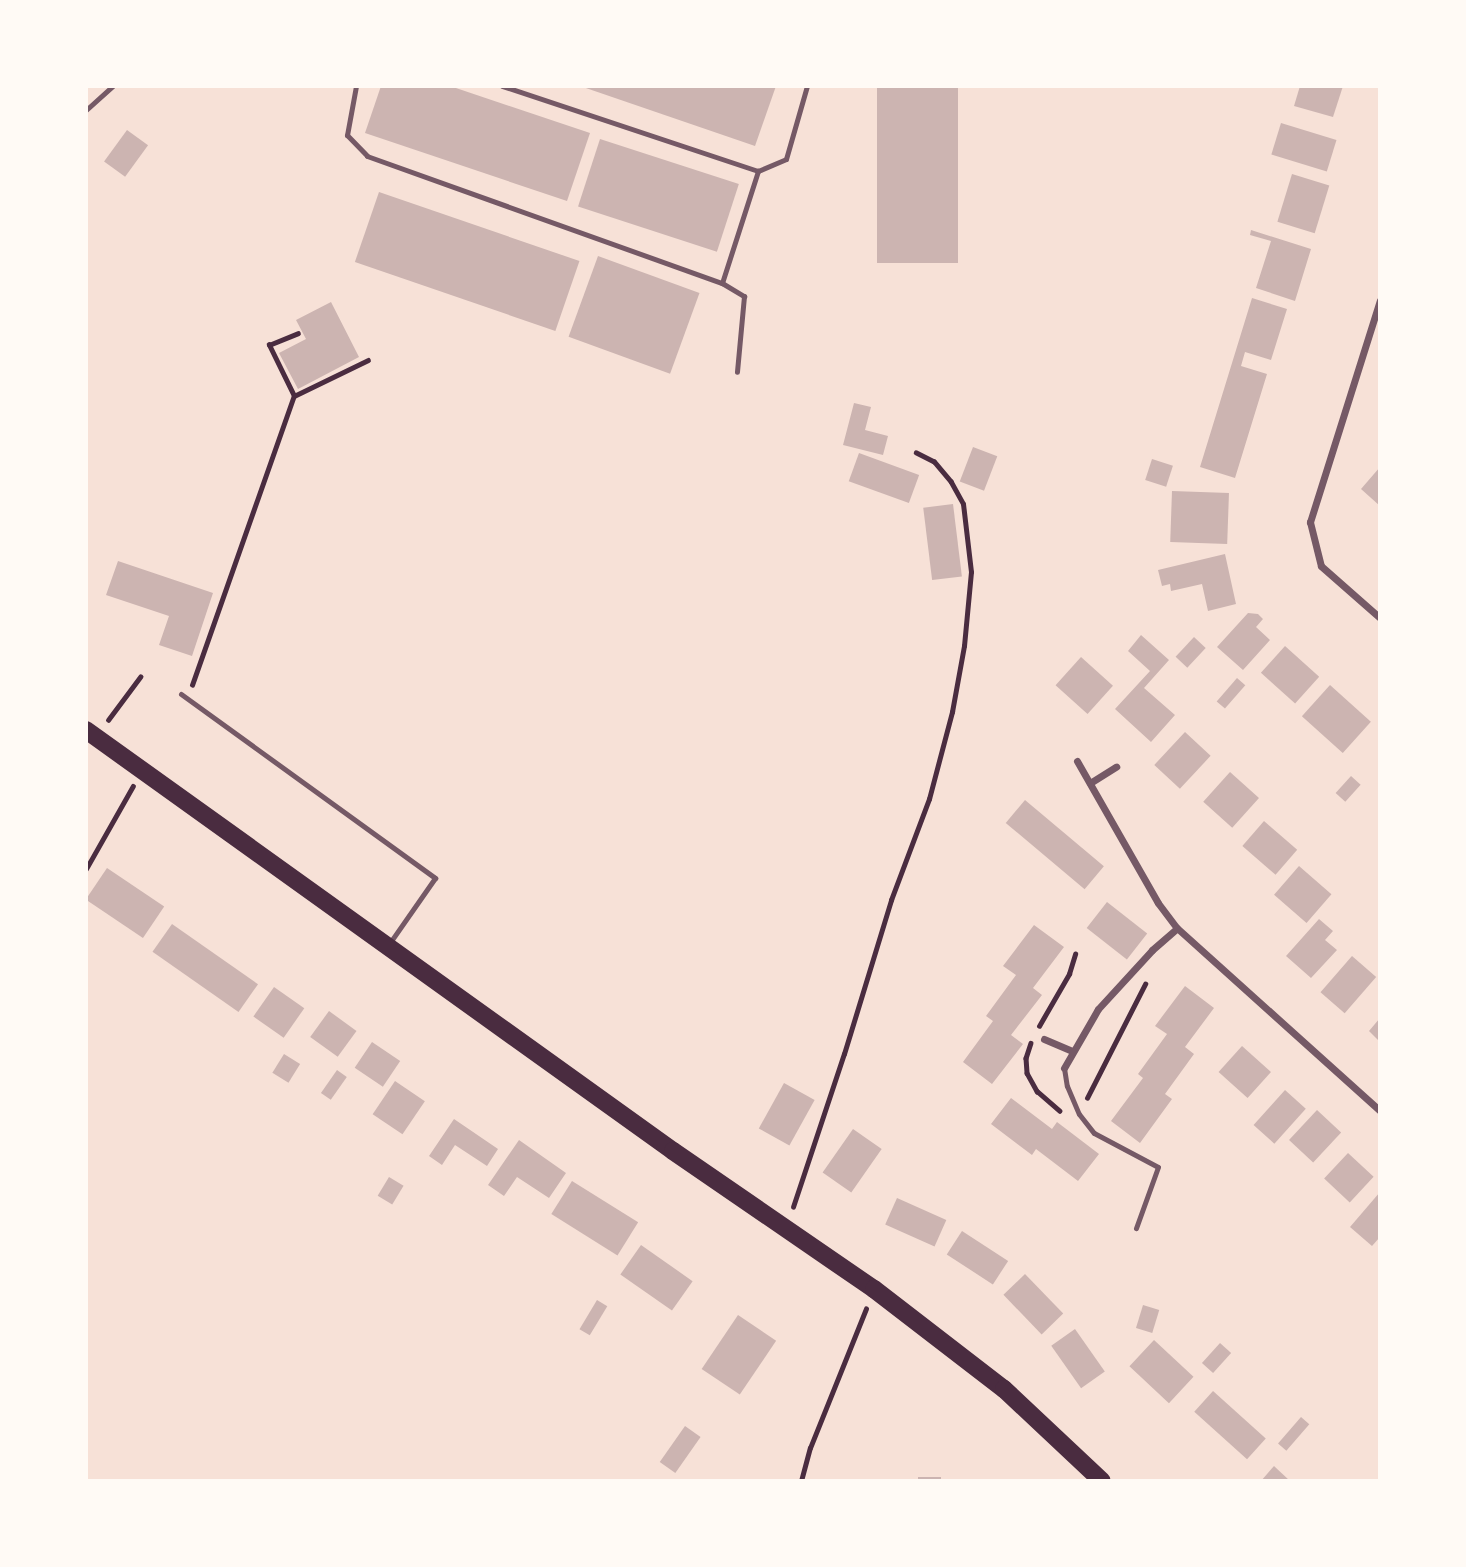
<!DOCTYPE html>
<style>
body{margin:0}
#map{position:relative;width:1466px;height:1567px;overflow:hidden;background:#f7e1d7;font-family:Rubik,sans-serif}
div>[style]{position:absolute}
.building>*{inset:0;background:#ccb4b1;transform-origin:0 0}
.path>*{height:4.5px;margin:-2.25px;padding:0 2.25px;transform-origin:2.25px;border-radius:2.25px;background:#4a2c40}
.service>*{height:5px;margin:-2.5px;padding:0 2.5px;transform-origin:2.5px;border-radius:2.5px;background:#755966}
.minor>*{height:7px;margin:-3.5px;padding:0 3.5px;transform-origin:3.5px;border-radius:3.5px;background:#755966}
.primary>*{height:18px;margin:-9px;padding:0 9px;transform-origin:9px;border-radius:9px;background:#4a2c40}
span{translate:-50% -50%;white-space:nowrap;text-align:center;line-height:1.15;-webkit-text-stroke:5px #fffaf5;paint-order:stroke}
.frame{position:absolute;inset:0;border:88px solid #fffaf5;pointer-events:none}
</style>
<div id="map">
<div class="building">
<i style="clip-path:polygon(381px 86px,450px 86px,590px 133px,567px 201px,365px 133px)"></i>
<i style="clip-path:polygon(580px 86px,776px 86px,755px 146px)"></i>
<i style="left:877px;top:86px;width:81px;height:177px"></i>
<i style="clip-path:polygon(1300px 86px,1343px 86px,1333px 117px,1294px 106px)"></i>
<i style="left:1281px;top:123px;width:58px;height:33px;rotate:17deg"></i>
<i style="left:127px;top:130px;width:26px;height:39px;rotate:36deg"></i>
<i style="left:600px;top:139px;width:146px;height:71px;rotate:18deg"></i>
<i style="left:1292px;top:174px;width:39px;height:50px;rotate:17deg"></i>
<i style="left:379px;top:192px;width:212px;height:74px;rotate:19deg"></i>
<i style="clip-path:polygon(1251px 230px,1311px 249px,1295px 301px,1256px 288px,1271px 241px,1250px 235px)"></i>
<i style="left:598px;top:256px;width:108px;height:86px;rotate:20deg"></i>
<i style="clip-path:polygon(1252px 298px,1287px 309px,1271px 360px,1245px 352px,1241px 366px,1267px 374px,1235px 478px,1200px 467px)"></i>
<i style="clip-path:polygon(331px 302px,359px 357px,298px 389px,279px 353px,306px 339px,296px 320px)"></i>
<i style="clip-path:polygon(854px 403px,871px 407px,865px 430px,888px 436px,883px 455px,843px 445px)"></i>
<i style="left:973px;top:447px;width:26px;height:37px;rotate:21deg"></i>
<i style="left:859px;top:453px;width:64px;height:30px;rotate:20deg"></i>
<i style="left:1152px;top:459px;width:22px;height:22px;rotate:18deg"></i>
<i style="clip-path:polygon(1380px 467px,1380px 506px,1361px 489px)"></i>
<i style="left:1172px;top:491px;width:57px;height:51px;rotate:2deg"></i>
<i style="left:953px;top:504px;width:73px;height:30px;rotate:83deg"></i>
<i style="clip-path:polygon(1225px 554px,1236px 604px,1208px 611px,1202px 584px,1171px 591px,1170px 584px,1162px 586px,1158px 570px)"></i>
<i style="clip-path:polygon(118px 561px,213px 593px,192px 656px,159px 645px,169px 616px,106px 595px)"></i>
<i style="clip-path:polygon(1248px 613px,1258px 614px,1263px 619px,1256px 627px,1270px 640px,1243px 670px,1217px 647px)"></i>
<i style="clip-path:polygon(1141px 635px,1169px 660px,1144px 688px,1175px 715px,1151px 742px,1115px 709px,1150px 671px,1128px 651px)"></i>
<i style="left:1194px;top:637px;width:16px;height:27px;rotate:43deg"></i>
<i style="left:1285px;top:646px;width:46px;height:36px;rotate:42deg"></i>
<i style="left:1081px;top:657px;width:43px;height:38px;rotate:42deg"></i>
<i style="left:1237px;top:678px;width:11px;height:31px;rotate:41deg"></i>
<i style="left:1330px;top:685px;width:55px;height:42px;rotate:42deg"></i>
<i style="left:1185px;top:732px;width:35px;height:45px;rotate:43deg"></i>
<i style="left:1230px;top:772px;width:39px;height:40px;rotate:42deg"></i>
<i style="left:1351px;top:776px;width:13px;height:23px;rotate:42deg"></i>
<i style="left:1025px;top:800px;width:103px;height:30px;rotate:40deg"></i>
<i style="left:1264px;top:821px;width:44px;height:33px;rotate:41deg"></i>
<i style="left:1299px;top:866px;width:43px;height:38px;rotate:41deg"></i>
<i style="left:107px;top:868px;width:69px;height:38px;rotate:34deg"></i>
<i style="left:1107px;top:902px;width:51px;height:33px;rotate:38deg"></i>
<i style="clip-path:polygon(1319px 919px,1333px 931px,1325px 940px,1337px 950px,1311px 978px,1286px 956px)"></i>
<i style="left:172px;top:924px;width:105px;height:34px;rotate:35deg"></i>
<i style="clip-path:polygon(1034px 925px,1064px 947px,1033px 988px,1042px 995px,1011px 1035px,1023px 1044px,992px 1084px,963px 1062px,993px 1021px,986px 1016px,1016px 975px,1003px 966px)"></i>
<i style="left:1352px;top:956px;width:32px;height:48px;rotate:41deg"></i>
<i style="clip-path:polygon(1185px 986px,1214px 1008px,1185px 1047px,1194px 1054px,1165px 1094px,1172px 1099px,1140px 1143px,1111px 1121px,1143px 1078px,1138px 1074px,1167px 1034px,1155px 1026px)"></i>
<i style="left:274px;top:987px;width:37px;height:36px;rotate:35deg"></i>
<i style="left:329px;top:1011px;width:34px;height:32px;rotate:36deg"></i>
<i style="clip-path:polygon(1380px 1018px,1380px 1042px,1369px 1031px)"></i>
<i style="left:372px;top:1042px;width:34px;height:31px;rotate:34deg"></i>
<i style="left:1242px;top:1046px;width:39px;height:35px;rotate:42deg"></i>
<i style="left:284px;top:1054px;width:19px;height:22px;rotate:32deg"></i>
<i style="left:337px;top:1070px;width:12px;height:28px;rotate:35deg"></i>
<i style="left:395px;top:1081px;width:36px;height:40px;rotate:34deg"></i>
<i style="left:784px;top:1083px;width:35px;height:52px;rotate:29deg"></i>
<i style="left:1285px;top:1090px;width:28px;height:47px;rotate:42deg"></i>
<i style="clip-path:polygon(1011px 1098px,1052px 1129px,1057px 1122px,1099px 1154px,1078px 1181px,1036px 1149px,1032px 1155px,991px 1124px)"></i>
<i style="left:1317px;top:1110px;width:33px;height:41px;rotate:43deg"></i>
<i style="clip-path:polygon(454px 1119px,498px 1149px,487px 1166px,455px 1145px,442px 1165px,429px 1156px)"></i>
<i style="left:853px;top:1129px;width:35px;height:53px;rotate:35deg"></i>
<i style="clip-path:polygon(519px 1140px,566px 1173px,549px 1198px,517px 1177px,504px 1196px,488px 1185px)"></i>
<i style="left:1348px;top:1153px;width:35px;height:35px;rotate:43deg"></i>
<i style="left:389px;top:1177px;width:17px;height:22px;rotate:31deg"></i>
<i style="left:572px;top:1181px;width:78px;height:39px;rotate:32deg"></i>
<i style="clip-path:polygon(1380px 1192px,1380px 1237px,1372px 1246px,1350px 1227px)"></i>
<i style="left:897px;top:1198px;width:54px;height:29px;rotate:24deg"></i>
<i style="left:962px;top:1231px;width:55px;height:28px;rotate:33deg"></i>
<i style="left:641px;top:1245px;width:63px;height:36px;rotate:35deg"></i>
<i style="left:1025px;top:1274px;width:55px;height:30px;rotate:46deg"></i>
<i style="left:597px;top:1300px;width:12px;height:34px;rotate:31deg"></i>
<i style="left:1143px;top:1305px;width:17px;height:24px;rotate:17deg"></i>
<i style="left:738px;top:1315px;width:46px;height:65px;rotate:34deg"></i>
<i style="left:1075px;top:1329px;width:52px;height:29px;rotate:55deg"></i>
<i style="left:1154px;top:1340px;width:54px;height:36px;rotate:43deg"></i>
<i style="left:1220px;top:1343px;width:15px;height:27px;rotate:42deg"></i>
<i style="left:1213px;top:1391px;width:71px;height:28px;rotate:42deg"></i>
<i style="left:1301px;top:1417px;width:11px;height:35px;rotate:41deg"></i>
<i style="left:685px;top:1426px;width:19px;height:44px;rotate:35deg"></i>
<i style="clip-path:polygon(1274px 1466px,1290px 1481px,1261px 1481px)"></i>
<i style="left:918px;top:1477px;width:23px;height:4px"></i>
</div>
<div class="path">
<i style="left:294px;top:396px;width:57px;rotate:-116.1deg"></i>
<i style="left:269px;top:345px;width:31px;rotate:-22deg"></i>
<i style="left:192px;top:685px;width:306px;rotate:-70.6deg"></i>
<i style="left:294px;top:396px;width:82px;rotate:-25.9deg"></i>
<i style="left:108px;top:720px;width:54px;rotate:-53.3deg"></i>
<i style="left:86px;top:869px;width:95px;rotate:-60.5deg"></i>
<i style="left:1039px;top:1026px;width:60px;rotate:-60deg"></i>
<i style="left:1069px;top:974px;width:21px;rotate:-73deg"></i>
<i style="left:1031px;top:1043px;width:16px;rotate:108deg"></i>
<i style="left:1026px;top:1058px;width:15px;rotate:86deg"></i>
<i style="left:1027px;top:1073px;width:21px;rotate:61deg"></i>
<i style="left:1037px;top:1091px;width:30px;rotate:41deg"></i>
<i style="left:1087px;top:1098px;width:128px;rotate:-63deg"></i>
<i style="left:793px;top:1207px;width:161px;rotate:-71.6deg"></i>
<i style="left:844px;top:1054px;width:161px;rotate:-73deg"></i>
<i style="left:891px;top:900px;width:108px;rotate:-69.4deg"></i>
<i style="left:929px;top:799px;width:90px;rotate:-75.2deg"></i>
<i style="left:952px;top:712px;width:67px;rotate:-79.7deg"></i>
<i style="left:964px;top:646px;width:74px;rotate:-84.6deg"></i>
<i style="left:971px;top:572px;width:68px;rotate:-96.7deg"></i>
<i style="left:963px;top:504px;width:25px;rotate:-119deg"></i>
<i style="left:951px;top:482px;width:26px;rotate:-130deg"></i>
<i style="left:934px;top:462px;width:20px;rotate:-153deg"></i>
<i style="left:801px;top:1481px;width:34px;rotate:-75deg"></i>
<i style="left:810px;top:1448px;width:150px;rotate:-68.1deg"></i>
</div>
<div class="service">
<i style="left:356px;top:86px;width:50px;rotate:100.4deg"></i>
<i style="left:347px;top:135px;width:29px;rotate:46deg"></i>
<i style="left:367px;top:156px;width:377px;rotate:19.7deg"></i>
<i style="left:722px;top:283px;width:118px;rotate:-72.2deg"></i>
<i style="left:758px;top:171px;width:270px;rotate:-161.6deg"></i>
<i style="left:86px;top:110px;width:36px;rotate:-42deg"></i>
<i style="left:758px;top:171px;width:30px;rotate:-23deg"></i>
<i style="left:786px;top:159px;width:76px;rotate:-74deg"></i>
<i style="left:722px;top:283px;width:26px;rotate:31deg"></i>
<i style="left:744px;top:296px;width:76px;rotate:95.3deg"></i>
<i style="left:181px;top:694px;width:314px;rotate:35.9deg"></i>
<i style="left:435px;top:878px;width:80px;rotate:124.9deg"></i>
<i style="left:1064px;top:1068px;width:18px;rotate:81deg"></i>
<i style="left:1067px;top:1086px;width:30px;rotate:67deg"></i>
<i style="left:1079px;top:1114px;width:24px;rotate:52deg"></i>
<i style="left:1094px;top:1133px;width:72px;rotate:28deg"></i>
<i style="left:1158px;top:1167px;width:65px;rotate:109.8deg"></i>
</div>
<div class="minor">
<i style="left:1380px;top:300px;width:233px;rotate:107.5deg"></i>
<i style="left:1310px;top:522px;width:45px;rotate:76deg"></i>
<i style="left:1321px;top:566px;width:79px;rotate:41.4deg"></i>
<i style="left:1077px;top:761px;width:163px;rotate:60.3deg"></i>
<i style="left:1158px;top:903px;width:31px;rotate:53deg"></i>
<i style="left:1177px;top:928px;width:273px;rotate:42deg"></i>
<i style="left:1090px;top:783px;width:31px;rotate:-32deg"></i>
<i style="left:1044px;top:1039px;width:30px;rotate:23deg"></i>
<i style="left:1064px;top:1068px;width:68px;rotate:-60deg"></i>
<i style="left:1098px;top:1009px;width:80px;rotate:-47.5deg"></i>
<i style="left:1152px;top:950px;width:33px;rotate:-41deg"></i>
</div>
<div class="primary">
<i style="left:86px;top:730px;width:722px;rotate:35.65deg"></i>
<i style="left:673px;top:1151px;width:244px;rotate:34.5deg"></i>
<i style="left:874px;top:1289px;width:164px;rotate:37.6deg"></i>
<i style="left:1004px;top:1389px;width:134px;rotate:43.2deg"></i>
</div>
<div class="frame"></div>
</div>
